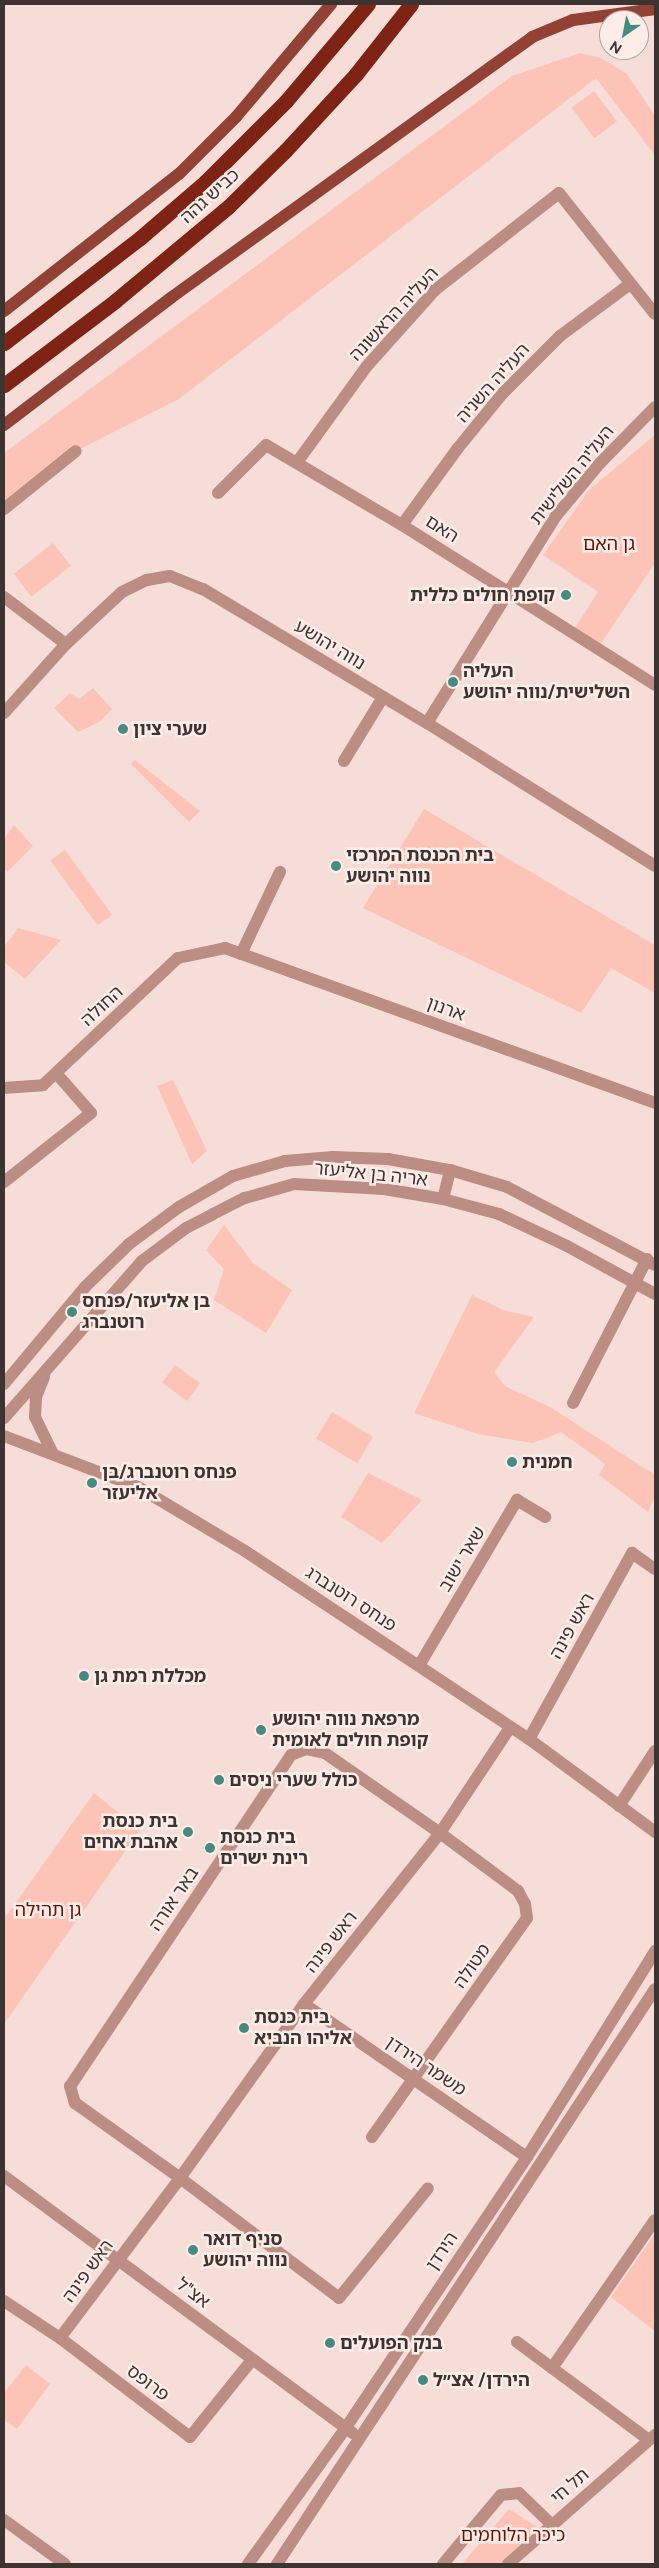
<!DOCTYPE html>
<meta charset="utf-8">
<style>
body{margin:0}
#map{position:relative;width:659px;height:2568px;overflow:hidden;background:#f6ddd7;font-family:Figtree,"Noto Sans Hebrew",sans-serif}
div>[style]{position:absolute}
.green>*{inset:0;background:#fdc3b7;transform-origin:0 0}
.minor>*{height:12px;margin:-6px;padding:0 6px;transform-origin:6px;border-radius:6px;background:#bb8d83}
.major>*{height:12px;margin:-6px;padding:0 6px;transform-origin:6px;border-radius:6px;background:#914234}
.highway>*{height:15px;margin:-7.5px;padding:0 7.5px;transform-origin:7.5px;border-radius:7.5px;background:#7f2314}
.dots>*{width:14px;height:14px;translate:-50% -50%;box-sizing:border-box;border:2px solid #fcede9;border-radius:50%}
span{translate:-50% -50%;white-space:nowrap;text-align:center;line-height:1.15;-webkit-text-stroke:5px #fcede9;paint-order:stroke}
.street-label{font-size:18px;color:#3d3331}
.park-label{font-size:18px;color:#690d00}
.poi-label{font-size:18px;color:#3d3331;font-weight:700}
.right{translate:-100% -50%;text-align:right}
.left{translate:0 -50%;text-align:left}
.frame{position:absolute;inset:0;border:5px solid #3d3331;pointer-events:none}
.north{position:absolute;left:599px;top:10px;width:50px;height:50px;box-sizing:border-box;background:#fcede9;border:1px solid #b0a39f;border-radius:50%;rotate:213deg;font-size:14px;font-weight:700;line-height:20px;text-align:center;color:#3d3331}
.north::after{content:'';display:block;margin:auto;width:18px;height:22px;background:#478b80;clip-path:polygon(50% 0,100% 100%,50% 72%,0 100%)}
</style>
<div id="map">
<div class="green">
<i style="clip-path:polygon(580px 53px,601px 58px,627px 74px,655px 116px,655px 155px,596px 78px,179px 399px,76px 451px,4px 509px,4px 453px,512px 76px)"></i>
<i style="left:594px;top:91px;width:38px;height:28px;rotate:53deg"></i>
<i style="clip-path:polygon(655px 435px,655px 563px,600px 645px,575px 628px,598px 592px,543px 555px,589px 490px)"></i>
<i style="left:53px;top:543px;width:29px;height:50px;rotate:52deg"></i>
<i style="clip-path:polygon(93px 688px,112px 709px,99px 722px,78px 732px,54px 708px,70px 693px,79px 699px)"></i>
<i style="clip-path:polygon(135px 760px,200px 811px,189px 822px,131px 764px)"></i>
<i style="clip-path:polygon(424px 809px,655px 945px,655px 993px,611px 968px,581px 1013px,363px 908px)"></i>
<i style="clip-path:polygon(14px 825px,33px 846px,7px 872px,4px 867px,4px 839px)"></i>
<i style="left:65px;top:850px;width:80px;height:18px;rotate:54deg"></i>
<i style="clip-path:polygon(18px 928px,61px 940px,25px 979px,4px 962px,4px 947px)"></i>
<i style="clip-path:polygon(173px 1080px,207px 1151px,192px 1164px,157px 1086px)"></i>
<i style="clip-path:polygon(224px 1225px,253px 1263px,292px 1290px,266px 1333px,214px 1300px,224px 1269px,206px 1250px)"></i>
<i style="clip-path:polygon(472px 1295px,503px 1310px,534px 1317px,494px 1372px,505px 1386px,550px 1407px,655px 1475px,655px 1495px,648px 1512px,599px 1475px,605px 1464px,561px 1432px,533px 1443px,478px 1434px,414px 1413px)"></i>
<i style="left:175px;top:1365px;width:31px;height:22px;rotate:36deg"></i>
<i style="left:332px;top:1412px;width:48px;height:31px;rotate:31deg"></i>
<i style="clip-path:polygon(368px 1473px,422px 1500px,382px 1543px,341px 1517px)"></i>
<i style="clip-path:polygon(94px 1793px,140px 1830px,4px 2024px,4px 1913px,7px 1915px)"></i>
<i style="clip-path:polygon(655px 2234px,655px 2331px,611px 2297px)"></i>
<i style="clip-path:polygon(26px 2365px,50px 2384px,17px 2429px,4px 2420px,4px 2393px)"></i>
<i style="clip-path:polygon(509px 2509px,545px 2532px,508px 2564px,462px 2564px)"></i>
</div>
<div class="minor">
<i style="left:298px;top:461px;width:117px;rotate:-54deg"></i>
<i style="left:367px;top:366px;width:102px;rotate:-48.2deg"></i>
<i style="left:435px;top:290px;width:157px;rotate:-38deg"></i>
<i style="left:559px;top:193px;width:154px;rotate:51.6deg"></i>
<i style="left:218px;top:493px;width:68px;rotate:-45deg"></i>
<i style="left:266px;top:445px;width:158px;rotate:30.5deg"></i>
<i style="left:402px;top:525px;width:299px;rotate:32.3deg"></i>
<i style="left:4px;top:509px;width:92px;rotate:-38.9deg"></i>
<i style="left:402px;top:525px;width:95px;rotate:-54deg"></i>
<i style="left:458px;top:448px;width:71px;rotate:-50.7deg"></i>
<i style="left:503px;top:393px;width:81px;rotate:-45deg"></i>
<i style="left:560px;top:336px;width:87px;rotate:-36.6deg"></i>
<i style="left:4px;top:597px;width:78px;rotate:37.2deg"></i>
<i style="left:4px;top:713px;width:93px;rotate:-48.1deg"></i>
<i style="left:66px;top:644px;width:76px;rotate:-42.9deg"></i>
<i style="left:122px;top:592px;width:28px;rotate:-26deg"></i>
<i style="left:147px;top:580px;width:23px;rotate:-10deg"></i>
<i style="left:170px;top:576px;width:35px;rotate:22deg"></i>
<i style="left:203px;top:589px;width:261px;rotate:30.9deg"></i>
<i style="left:427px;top:723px;width:269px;rotate:32.1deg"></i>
<i style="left:427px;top:723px;width:244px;rotate:-58.1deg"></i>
<i style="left:556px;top:516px;width:69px;rotate:-50.3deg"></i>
<i style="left:600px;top:463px;width:78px;rotate:-45.5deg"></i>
<i style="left:344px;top:761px;width:75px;rotate:-58.6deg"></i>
<i style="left:241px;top:954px;width:91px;rotate:-64.6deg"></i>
<i style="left:4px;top:1088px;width:39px;rotate:-4deg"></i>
<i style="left:43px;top:1085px;width:185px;rotate:-43.3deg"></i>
<i style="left:178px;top:958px;width:48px;rotate:-12deg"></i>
<i style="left:225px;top:948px;width:457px;rotate:19.8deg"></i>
<i style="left:4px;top:1182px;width:111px;rotate:-38.4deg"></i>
<i style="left:91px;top:1113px;width:53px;rotate:-131.2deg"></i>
<i style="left:443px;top:1199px;width:30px;rotate:-76deg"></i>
<i style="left:44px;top:1377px;width:22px;rotate:112deg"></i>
<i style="left:36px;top:1397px;width:20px;rotate:93deg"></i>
<i style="left:35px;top:1417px;width:41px;rotate:64.1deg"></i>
<i style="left:4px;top:1384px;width:126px;rotate:-50.1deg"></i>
<i style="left:85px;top:1287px;width:62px;rotate:-44.3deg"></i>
<i style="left:129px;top:1244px;width:62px;rotate:-36.5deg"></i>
<i style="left:179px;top:1207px;width:62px;rotate:-29.9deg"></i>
<i style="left:233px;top:1176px;width:54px;rotate:-16.1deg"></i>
<i style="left:285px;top:1161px;width:48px;rotate:-4.8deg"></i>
<i style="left:333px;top:1157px;width:55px;rotate:2.1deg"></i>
<i style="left:388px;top:1159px;width:63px;rotate:10.1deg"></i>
<i style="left:450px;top:1170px;width:59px;rotate:16.6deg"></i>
<i style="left:507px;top:1187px;width:167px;rotate:27.8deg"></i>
<i style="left:573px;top:1403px;width:162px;rotate:-62.8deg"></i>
<i style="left:4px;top:1418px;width:209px;rotate:-48.7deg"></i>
<i style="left:142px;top:1261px;width:55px;rotate:-36.9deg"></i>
<i style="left:186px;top:1228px;width:30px;rotate:-27deg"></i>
<i style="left:213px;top:1214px;width:36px;rotate:-27deg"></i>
<i style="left:245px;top:1198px;width:51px;rotate:-15.9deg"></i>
<i style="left:294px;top:1184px;width:90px;rotate:3.2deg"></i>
<i style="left:384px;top:1189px;width:60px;rotate:9.6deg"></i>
<i style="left:443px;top:1199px;width:58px;rotate:15deg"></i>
<i style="left:499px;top:1214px;width:75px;rotate:25.2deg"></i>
<i style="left:567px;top:1246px;width:100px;rotate:28.6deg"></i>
<i style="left:4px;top:1436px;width:143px;rotate:20.8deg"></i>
<i style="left:138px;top:1487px;width:125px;rotate:30.9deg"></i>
<i style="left:245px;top:1551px;width:341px;rotate:33.5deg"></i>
<i style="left:529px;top:1739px;width:157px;rotate:36.4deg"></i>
<i style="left:420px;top:1664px;width:191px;rotate:-59.4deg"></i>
<i style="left:517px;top:1500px;width:33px;rotate:31deg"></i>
<i style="left:529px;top:1739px;width:213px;rotate:-61deg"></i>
<i style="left:632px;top:1553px;width:28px;rotate:35deg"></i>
<i style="left:619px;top:1806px;width:66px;rotate:-56.8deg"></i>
<i style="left:304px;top:2004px;width:270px;rotate:34.5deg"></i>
<i style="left:372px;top:2137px;width:268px;rotate:-54.7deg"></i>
<i style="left:527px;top:1918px;width:14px;rotate:-98deg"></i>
<i style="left:525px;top:1904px;width:15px;rotate:-118deg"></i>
<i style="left:518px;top:1891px;width:97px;rotate:-143.4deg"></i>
<i style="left:440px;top:1833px;width:140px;rotate:-145.2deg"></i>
<i style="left:325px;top:1753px;width:19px;rotate:-168deg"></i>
<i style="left:306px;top:1749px;width:16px;rotate:158deg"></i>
<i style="left:291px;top:1755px;width:398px;rotate:123.7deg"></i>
<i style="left:70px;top:2086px;width:18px;rotate:74deg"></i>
<i style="left:75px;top:2103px;width:129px;rotate:35.5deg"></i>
<i style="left:180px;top:2178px;width:199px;rotate:37deg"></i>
<i style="left:339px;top:2298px;width:141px;rotate:-51deg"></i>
<i style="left:4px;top:2176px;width:433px;rotate:36.4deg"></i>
<i style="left:4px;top:2301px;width:67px;rotate:33.5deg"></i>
<i style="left:60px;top:2338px;width:163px;rotate:37.3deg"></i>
<i style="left:190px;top:2437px;width:99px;rotate:-51.2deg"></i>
<i style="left:60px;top:2338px;width:200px;rotate:-53.1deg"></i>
<i style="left:180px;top:2178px;width:214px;rotate:-54.5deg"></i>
<i style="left:304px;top:2004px;width:218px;rotate:-51.5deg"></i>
<i style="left:440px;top:1833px;width:125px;rotate:-56.4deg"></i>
<i style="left:517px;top:2342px;width:164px;rotate:36.6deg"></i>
<i style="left:552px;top:2368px;width:180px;rotate:-55.2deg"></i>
<i style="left:4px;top:2520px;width:75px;rotate:35.8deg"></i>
<i style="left:248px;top:2564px;width:166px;rotate:-54.3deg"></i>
<i style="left:345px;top:2429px;width:327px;rotate:-56.2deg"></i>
<i style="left:527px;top:2157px;width:243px;rotate:-58.1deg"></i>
<i style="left:277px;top:2564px;width:688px;rotate:-56.68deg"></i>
<i style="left:443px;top:2564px;width:90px;rotate:-50deg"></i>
<i style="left:501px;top:2495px;width:18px;rotate:-6deg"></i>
<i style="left:519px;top:2493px;width:46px;rotate:44.1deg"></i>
<i style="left:508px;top:2564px;width:196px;rotate:-41.3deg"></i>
</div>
<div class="major">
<i style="left:4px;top:311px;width:222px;rotate:-38.1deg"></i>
<i style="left:179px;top:174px;width:81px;rotate:-45deg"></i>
<i style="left:236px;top:117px;width:148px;rotate:-49.9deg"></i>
<i style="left:4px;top:425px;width:211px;rotate:-37.3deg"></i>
<i style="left:172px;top:297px;width:444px;rotate:-35.8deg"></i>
<i style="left:532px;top:37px;width:44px;rotate:-22.5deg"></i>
<i style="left:573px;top:20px;width:83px;rotate:-7.6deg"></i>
</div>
<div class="highway">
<i style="left:4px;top:343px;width:172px;rotate:-37.7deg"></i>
<i style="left:140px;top:238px;width:86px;rotate:-40.7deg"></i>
<i style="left:205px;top:182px;width:115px;rotate:-45deg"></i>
<i style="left:286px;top:101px;width:127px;rotate:-49.8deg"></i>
<i style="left:4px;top:385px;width:139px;rotate:-37.1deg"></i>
<i style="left:115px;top:301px;width:147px;rotate:-39.8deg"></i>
<i style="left:228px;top:207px;width:80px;rotate:-44.5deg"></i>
<i style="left:285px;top:151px;width:105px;rotate:-47.3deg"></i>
<i style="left:356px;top:74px;width:89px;rotate:-51.8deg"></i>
</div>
<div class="dots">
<i style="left:566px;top:595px;background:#478b80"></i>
<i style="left:453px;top:682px;background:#478b80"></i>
<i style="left:123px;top:729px;background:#478b80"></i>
<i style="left:336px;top:866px;background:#478b80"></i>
<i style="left:72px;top:1312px;background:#478b80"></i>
<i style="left:512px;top:1462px;background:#478b80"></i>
<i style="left:92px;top:1483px;background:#478b80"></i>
<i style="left:84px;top:1676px;background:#478b80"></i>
<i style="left:261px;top:1730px;background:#478b80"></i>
<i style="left:219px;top:1780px;background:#478b80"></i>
<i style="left:188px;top:1832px;background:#478b80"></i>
<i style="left:210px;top:1848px;background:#478b80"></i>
<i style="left:244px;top:2028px;background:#478b80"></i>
<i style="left:193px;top:2250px;background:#478b80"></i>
<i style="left:330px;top:2343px;background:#478b80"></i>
<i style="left:423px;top:2380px;background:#478b80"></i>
</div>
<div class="street-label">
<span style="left:210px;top:196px;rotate:-42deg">כביש גהה</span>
<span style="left:394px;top:314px;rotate:-47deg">העליה הראשונה</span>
<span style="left:493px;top:383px;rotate:-48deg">העליה השניה</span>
<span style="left:572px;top:475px;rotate:-51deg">העליה השלישית</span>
<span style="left:442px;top:529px;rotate:32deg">האם</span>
<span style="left:330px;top:645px;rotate:31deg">נווה יהושע</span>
<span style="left:102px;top:1006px;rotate:-43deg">החולה</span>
<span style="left:446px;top:1009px;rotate:20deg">ארנון</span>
<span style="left:371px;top:1174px;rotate:6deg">אריה בן אליעזר</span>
<span style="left:462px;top:1559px;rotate:-59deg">שאר ישוב</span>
<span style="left:351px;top:1599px;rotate:33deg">פנחס רוטנברג</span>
<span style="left:572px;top:1626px;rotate:-61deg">ראש פינה</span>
<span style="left:174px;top:1899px;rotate:-56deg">באר אורה</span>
<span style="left:331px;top:1942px;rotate:-52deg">ראש פינה</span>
<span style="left:472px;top:1966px;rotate:-55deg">מטולה</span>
<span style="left:426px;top:2066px;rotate:34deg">משמר הירדן</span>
<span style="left:442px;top:2251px;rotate:-56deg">הירדן</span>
<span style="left:88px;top:2271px;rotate:-54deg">ראש פינה</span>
<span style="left:193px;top:2293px;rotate:37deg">אצ"ל</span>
<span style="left:148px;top:2383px;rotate:37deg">פרופס</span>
<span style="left:570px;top:2486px;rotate:-41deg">תל חי</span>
</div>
<div class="park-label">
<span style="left:609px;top:544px">גן האם</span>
<span style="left:48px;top:1910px">גן תהילה</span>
<span style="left:513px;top:2535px">כיכר הלוחמים</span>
</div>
<div class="poi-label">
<span class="right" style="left:555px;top:595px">קופת חולים כללית</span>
<span class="left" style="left:463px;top:682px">העליה<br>השלישית/נווה יהושע</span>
<span class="left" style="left:133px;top:729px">שערי ציון</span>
<span class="left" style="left:346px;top:866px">בית הכנסת המרכזי<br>נווה יהושע</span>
<span class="left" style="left:82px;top:1312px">בן אליעזר/פנחס<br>רוטנברג</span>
<span class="left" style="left:522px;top:1462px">חמנית</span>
<span class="left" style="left:102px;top:1483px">פנחס רוטנברג/בן<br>אליעזר</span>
<span class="left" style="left:94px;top:1676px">מכללת רמת גן</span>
<span class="left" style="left:272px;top:1730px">מרפאת נווה יהושע<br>קופת חולים לאומית</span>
<span class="left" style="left:229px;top:1780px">כולל שערי ניסים</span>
<span class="right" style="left:178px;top:1832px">בית כנסת<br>אהבת אחים</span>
<span class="left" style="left:220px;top:1848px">בית כנסת<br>רינת ישרים</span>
<span class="left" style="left:254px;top:2028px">בית כנסת<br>אליהו הנביא</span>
<span class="left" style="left:203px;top:2250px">סניף דואר<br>נווה יהושע</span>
<span class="left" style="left:340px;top:2343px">בנק הפועלים</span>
<span class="left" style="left:433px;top:2380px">הירדן/ אצ״ל</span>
</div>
<div class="frame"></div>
<div class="north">N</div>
</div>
